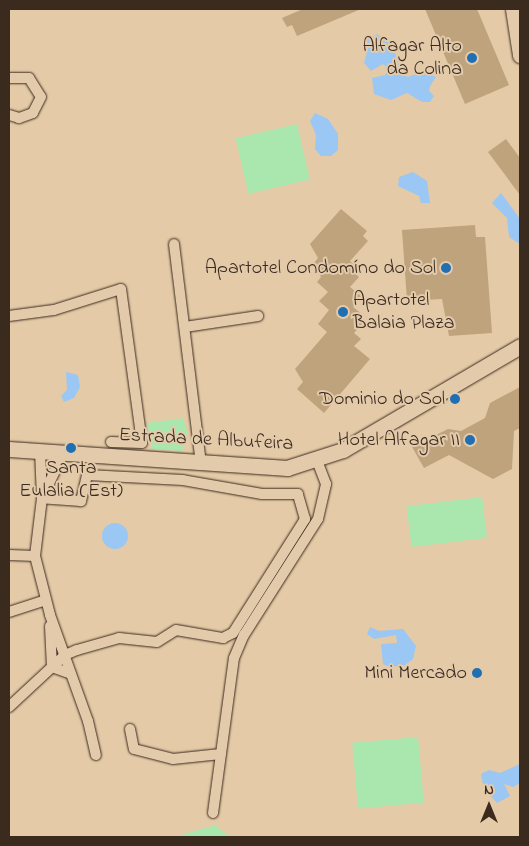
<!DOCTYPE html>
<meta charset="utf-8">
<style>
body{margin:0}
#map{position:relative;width:529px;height:846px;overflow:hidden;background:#e4caa6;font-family:"Indie Flower",sans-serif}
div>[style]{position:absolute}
.green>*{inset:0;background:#a9e7af;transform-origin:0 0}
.water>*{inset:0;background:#9ac7f4}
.round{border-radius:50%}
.building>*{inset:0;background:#bea37d}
.roads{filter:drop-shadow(0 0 1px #3b2a1e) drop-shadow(0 0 1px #3b2a1e)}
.street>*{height:10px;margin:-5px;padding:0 5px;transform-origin:5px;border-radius:5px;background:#e2caaa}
.secondary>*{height:15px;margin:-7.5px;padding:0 7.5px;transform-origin:7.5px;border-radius:7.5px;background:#e2caaa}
.dots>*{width:14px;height:14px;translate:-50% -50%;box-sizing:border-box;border:2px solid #e2caaa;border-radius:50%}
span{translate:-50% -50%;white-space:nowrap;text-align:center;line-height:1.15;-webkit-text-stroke:4px #e2caaa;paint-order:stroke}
.poi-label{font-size:20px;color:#3b2a1e}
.right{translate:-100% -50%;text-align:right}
.left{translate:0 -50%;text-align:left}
.street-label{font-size:20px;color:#3b2a1e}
.frame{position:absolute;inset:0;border:10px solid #3b2a1e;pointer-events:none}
.north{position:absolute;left:464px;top:781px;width:50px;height:50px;-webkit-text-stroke:4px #e2caaa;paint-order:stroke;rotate:0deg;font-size:14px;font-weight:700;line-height:20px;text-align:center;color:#3b2a1e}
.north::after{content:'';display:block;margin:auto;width:18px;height:22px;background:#3b2a1e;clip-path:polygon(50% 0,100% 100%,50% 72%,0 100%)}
</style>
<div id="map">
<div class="green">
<i style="left:297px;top:124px;width:57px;height:63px;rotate:77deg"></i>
<i style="clip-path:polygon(183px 418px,188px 434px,182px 451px,152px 449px,147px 423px)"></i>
<i style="left:482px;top:497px;width:41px;height:76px;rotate:83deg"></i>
<i style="left:418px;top:737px;width:66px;height:66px;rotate:85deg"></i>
<i style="clip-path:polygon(215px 825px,230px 837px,174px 837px)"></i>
</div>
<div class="water">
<i style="clip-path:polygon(377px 34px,393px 46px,402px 75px,408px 77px,424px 71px,436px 77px,430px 86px,429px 91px,434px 96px,430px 102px,422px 102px,407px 93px,391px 100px,374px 94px,372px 78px,385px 75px,389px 69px,383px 64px,371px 71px,364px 63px,369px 45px,366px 40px)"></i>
<i style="clip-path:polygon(315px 113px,328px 119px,338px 134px,338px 150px,331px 156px,321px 156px,315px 149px,316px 135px,310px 121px)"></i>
<i style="clip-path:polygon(413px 172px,427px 181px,430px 203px,421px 203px,419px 196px,398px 186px,399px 177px)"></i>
<i style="clip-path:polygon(501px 193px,520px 219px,520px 244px,509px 237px,507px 218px,492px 203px)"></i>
<i style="clip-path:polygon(66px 372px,78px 375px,80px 387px,74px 398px,64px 402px,61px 396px,67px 390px)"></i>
<i class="round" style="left:102px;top:523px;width:26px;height:26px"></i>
<i style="clip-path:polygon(370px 627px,379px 631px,403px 629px,416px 646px,413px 659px,405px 665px,390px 667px,383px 664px,381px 644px,397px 643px,396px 635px,374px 639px,367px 634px)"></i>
<i style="clip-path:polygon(520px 764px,520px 783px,513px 787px,504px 784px,510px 796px,497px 803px,484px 789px,481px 774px,489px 770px,500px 773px)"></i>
</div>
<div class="building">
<i style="clip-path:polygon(303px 9px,361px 9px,297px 36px,292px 25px,287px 27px,282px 18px)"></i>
<i style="clip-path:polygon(425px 9px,477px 9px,509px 85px,465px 104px)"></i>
<i style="clip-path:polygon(506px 139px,520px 158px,520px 195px,488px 152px)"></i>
<i style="clip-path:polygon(341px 209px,367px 231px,363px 236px,368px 241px,350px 261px,358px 268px,353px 272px,359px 277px,350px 287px,362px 297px,353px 307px,362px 314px,357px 320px,362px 324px,354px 333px,361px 339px,354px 346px,370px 359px,324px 413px,297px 389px,303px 382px,295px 369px,327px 332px,318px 324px,329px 310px,319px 301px,328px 292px,317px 282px,321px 277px,314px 263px,318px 258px,310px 244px)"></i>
<i style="clip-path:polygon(475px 225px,476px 237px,485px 237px,492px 333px,449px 336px,442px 299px,407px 301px,402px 230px)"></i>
<i style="clip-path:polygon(520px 387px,520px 428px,514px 431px,512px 469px,493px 479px,449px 455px,424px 468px,412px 447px,448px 429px,461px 431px,485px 418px,490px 403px)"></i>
</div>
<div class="roads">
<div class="street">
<i style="left:9px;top:78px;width:20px"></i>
<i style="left:29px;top:78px;width:22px;rotate:58deg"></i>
<i style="left:41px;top:97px;width:18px;rotate:117deg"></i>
<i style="left:33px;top:113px;width:15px;rotate:160deg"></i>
<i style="left:19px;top:118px;width:10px;rotate:-163deg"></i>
<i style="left:174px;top:244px;width:221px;rotate:83deg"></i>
<i style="left:9px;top:316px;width:45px;rotate:-7.6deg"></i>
<i style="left:54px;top:310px;width:70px;rotate:-17.4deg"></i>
<i style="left:121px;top:289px;width:155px;rotate:82.2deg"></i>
<i style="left:142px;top:443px;width:31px;rotate:-178deg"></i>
<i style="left:185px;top:327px;width:74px;rotate:-8.6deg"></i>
<i style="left:40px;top:450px;width:48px;rotate:87.6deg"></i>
<i style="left:42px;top:498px;width:58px;rotate:96.9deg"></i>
<i style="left:35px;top:556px;width:61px;rotate:75.7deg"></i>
<i style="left:50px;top:615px;width:113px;rotate:70.3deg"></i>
<i style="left:88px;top:721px;width:35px;rotate:77deg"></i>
<i style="left:42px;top:498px;width:51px;rotate:-64.4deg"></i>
<i style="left:9px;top:555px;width:26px;rotate:2deg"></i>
<i style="left:9px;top:612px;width:39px;rotate:-18deg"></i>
<i style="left:50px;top:626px;width:41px;rotate:87.2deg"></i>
<i style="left:52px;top:667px;width:20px;rotate:20deg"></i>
<i style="left:9px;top:707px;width:76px;rotate:-42.9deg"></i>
<i style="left:65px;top:655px;width:13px;rotate:-23deg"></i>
<i style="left:77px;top:650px;width:44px;rotate:-15.9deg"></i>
<i style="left:119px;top:638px;width:38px;rotate:6deg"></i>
<i style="left:157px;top:642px;width:22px;rotate:-32deg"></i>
<i style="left:176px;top:630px;width:48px;rotate:9.7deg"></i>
<i style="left:223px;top:638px;width:11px;rotate:-27deg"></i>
<i style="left:233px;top:633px;width:135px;rotate:-57.7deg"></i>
<i style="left:305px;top:519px;width:26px;rotate:-106deg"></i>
<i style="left:298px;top:494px;width:36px;rotate:180deg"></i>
<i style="left:262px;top:494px;width:80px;rotate:-170deg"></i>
<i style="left:183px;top:480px;width:96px;rotate:-177deg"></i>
<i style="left:87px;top:475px;width:27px;rotate:103deg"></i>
<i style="left:81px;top:501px;width:39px;rotate:-176deg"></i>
<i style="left:130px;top:729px;width:20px;rotate:79deg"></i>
<i style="left:134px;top:749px;width:40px;rotate:14.4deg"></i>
<i style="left:173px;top:759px;width:48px;rotate:-5.9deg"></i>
<i style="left:213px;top:813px;width:156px;rotate:-82.3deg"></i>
<i style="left:234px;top:658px;width:25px;rotate:-67deg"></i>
<i style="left:244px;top:635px;width:138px;rotate:-57.5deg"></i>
<i style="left:318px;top:519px;width:36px;rotate:-77deg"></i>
<i style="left:326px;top:484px;width:25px;rotate:-111deg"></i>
</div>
<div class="secondary">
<i style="left:513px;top:9px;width:47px;rotate:81.3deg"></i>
<i style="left:9px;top:449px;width:279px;rotate:3.9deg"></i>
<i style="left:287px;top:468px;width:59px;rotate:-17.8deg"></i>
<i style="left:343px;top:450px;width:205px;rotate:-30.4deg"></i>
</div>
</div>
<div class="dots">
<i style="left:472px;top:58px;background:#1f6fb2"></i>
<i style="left:446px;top:268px;background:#1f6fb2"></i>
<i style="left:343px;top:312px;background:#1f6fb2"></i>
<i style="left:455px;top:399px;background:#1f6fb2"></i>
<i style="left:470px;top:440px;background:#1f6fb2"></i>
<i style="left:71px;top:448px;background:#1f6fb2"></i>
<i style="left:477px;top:673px;background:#1f6fb2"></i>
</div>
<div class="poi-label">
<span class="right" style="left:462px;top:58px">Alfagar Alto<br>da Colina</span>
<span class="right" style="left:436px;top:268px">Apartotel Condomíno do Sol</span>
<span class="left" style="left:353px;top:312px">Apartotel<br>Balaia Plaza</span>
<span class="right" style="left:445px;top:399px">Dominio do Sol</span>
<span class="right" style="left:460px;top:440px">Hotel Alfagar II</span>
<span style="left:71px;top:480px">Santa<br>Eulalia (Est)</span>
<span class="right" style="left:467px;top:673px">Mini Mercado</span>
</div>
<div class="street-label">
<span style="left:206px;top:440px;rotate:3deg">Estrada de Albufeira</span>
</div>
<div class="frame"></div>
<div class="north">N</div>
</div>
